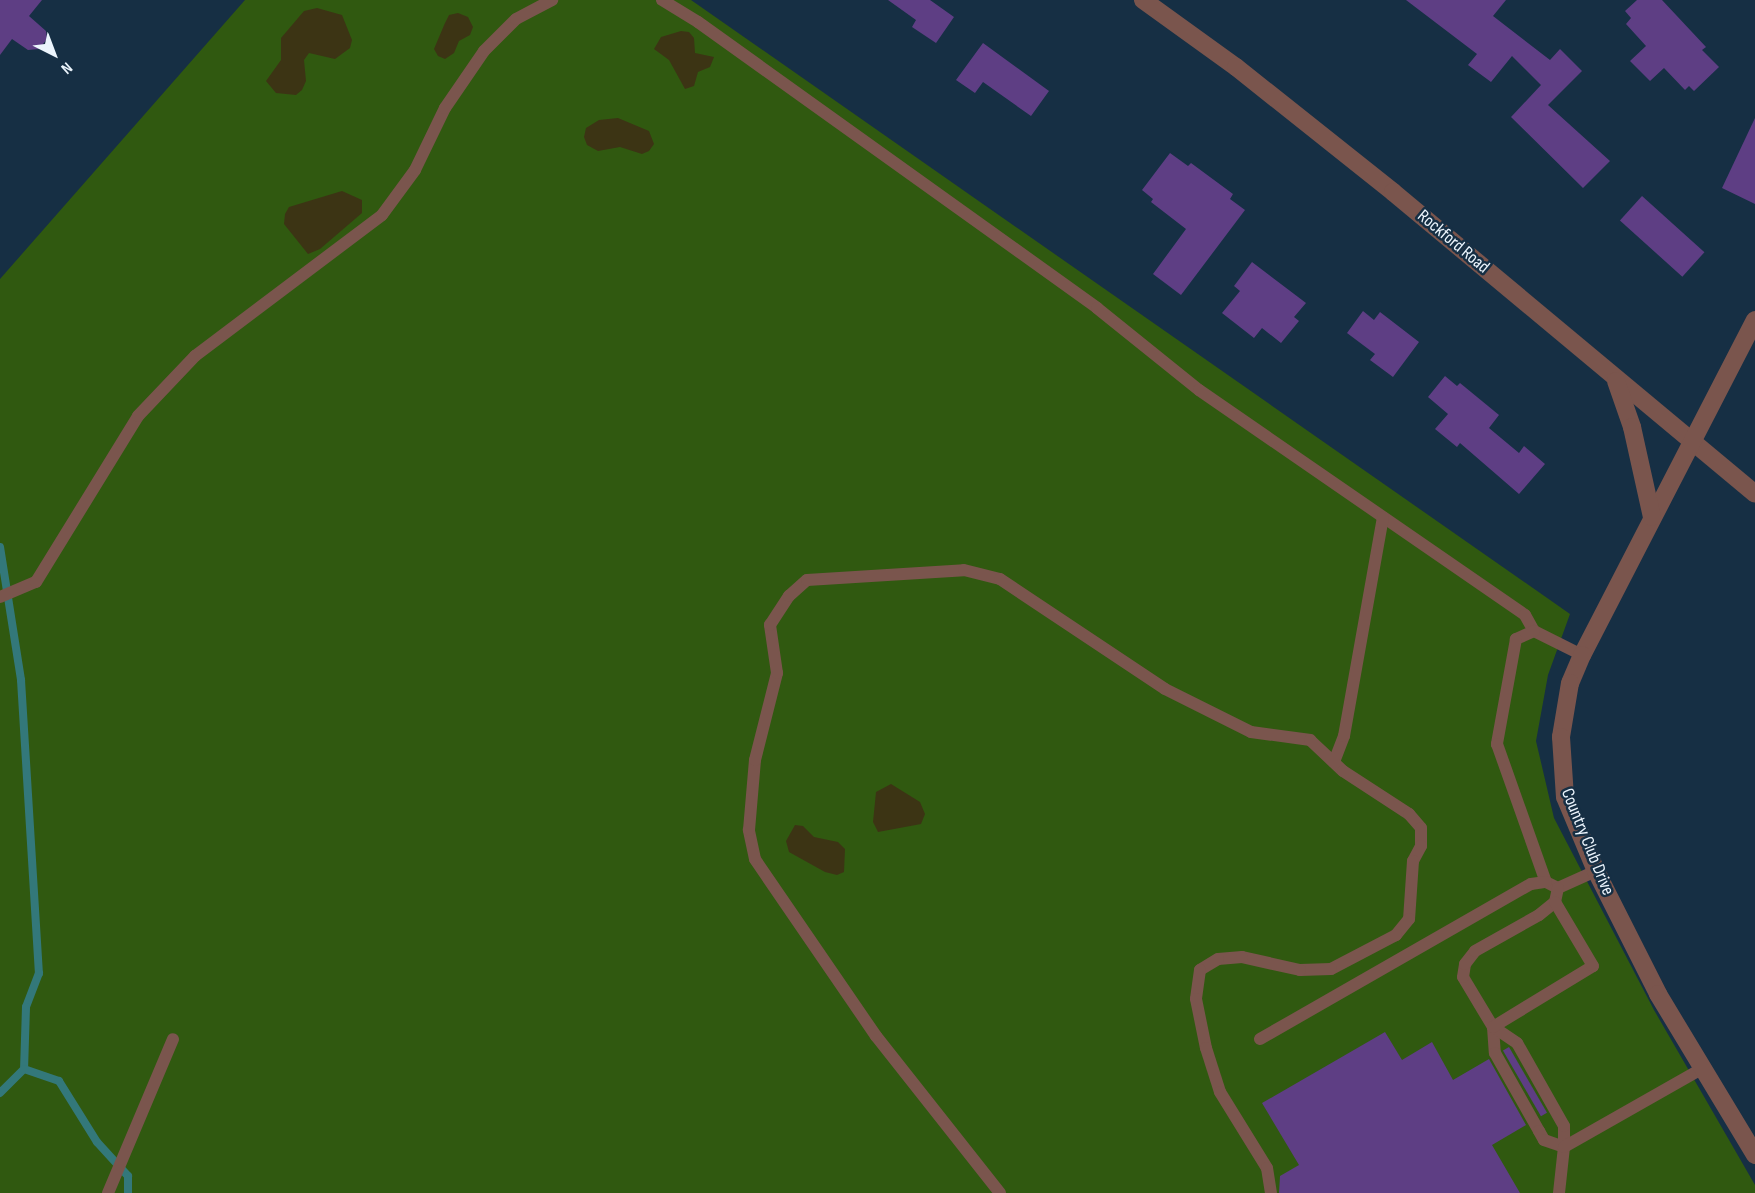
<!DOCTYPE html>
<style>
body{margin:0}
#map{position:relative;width:1755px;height:1193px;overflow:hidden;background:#162f44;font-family:"Sofia Sans Condensed",sans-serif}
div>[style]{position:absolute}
.green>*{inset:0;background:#305910}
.sand>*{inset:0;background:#3c3414}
.stream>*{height:8px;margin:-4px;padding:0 4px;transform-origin:4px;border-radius:4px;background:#33787a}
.building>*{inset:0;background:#5e3e84;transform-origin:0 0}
.service>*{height:12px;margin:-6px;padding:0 6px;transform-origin:6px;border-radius:6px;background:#7a554d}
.minor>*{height:18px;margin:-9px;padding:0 9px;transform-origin:9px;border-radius:9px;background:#7a554d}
span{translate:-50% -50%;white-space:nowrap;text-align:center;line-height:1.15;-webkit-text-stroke:5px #162f44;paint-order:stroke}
.street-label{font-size:18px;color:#ecf5fd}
.north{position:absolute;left:24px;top:24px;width:60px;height:60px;-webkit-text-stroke:4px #162f44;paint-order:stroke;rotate:138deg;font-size:16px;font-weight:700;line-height:24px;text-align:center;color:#ecf5fd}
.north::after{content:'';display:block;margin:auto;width:21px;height:27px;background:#ecf5fd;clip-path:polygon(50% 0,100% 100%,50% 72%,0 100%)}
</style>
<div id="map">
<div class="green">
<i style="clip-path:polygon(245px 0,691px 0,1570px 614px,1548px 675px,1536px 741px,1554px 818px,1654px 1010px,1755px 1185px,1755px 1193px,0 1193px,0 279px)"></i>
</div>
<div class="sand">
<i style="clip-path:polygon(317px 8px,342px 15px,352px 40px,350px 48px,335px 59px,309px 53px,304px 60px,306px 81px,302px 90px,296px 95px,276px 93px,266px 81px,281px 60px,281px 38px,304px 11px)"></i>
<i style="clip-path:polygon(458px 13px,468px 17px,473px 27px,470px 35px,459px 41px,454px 53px,445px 59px,438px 56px,434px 49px,445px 23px,449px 15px)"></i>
<i style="clip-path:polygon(681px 31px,689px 32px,694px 38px,695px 53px,714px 57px,710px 67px,698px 72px,694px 86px,685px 89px,669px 60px,654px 49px,661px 37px)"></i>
<i style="clip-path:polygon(618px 118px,649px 131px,654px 144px,649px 151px,642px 154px,620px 147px,598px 151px,587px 145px,584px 137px,586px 128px,599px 120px)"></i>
<i style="clip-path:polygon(342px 191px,362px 200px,362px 213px,320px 249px,308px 254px,284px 224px,285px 214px,289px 207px)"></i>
<i style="clip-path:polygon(891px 784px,920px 802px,925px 814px,921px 824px,878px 832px,873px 822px,876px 792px)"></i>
<i style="clip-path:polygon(795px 825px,803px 826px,814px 837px,838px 842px,845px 849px,844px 872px,837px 875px,825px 872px,789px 852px,786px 841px)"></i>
</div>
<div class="stream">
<i style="left:0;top:547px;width:135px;rotate:81deg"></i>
<i style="left:21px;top:680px;width:294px;rotate:86.5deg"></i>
<i style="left:39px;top:973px;width:36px;rotate:111deg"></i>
<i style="left:26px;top:1007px;width:62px;rotate:91.8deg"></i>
<i style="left:24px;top:1069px;width:34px;rotate:135deg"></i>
<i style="left:24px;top:1069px;width:37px;rotate:19deg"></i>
<i style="left:59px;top:1081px;width:72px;rotate:58.1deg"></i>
<i style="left:97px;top:1142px;width:46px;rotate:47.6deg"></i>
<i style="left:128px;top:1176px;width:17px;rotate:90deg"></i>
</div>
<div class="building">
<i style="clip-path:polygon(0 0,42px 0,29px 16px,46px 31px,47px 39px,39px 49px,28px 50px,12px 39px,0 55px)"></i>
<i style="clip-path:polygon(888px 0,930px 0,954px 17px,936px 43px,912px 27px,916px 20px)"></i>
<i style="clip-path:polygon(1406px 0,1506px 0,1493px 16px,1550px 60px,1560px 49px,1582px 71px,1548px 105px,1610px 161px,1583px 188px,1511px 117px,1541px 85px,1512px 56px,1491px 82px,1468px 65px,1477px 54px)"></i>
<i style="clip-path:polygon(1637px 0,1662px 0,1706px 47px,1702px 50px,1719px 67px,1694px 91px,1689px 86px,1685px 90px,1664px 68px,1650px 81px,1630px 61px,1646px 46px,1626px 24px,1631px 18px,1625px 11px)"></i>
<i style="clip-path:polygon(983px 43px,1049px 91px,1031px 116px,983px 82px,975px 93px,956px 80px)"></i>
<i style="clip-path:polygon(1755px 118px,1755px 204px,1722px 188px)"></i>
<i style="clip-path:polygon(1170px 153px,1188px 166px,1191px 163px,1233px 194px,1230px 199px,1245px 210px,1181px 295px,1153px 274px,1186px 229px,1151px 202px,1153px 199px,1142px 190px)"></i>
<i style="left:1642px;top:196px;width:84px;height:33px;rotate:42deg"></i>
<i style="clip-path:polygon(1252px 262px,1306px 303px,1294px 317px,1299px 321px,1281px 343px,1262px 328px,1254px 338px,1222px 313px,1240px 291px,1234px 286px)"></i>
<i style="clip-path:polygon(1363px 311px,1374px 320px,1380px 312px,1419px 342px,1393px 377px,1370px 360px,1375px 354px,1347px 333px)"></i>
<i style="clip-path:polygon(1445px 376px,1457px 386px,1460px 383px,1499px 415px,1489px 428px,1519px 453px,1524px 446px,1545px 464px,1519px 494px,1460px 443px,1457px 447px,1435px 429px,1448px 414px,1428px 397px)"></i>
<i style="clip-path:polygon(1385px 1032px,1402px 1060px,1432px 1042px,1453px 1080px,1489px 1059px,1526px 1125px,1492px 1145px,1520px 1193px,1279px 1193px,1280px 1176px,1299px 1165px,1262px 1103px)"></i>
<i style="left:1509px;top:1047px;width:76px;height:7px;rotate:60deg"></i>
</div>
<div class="service">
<i style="left:662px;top:0;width:42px;rotate:31.4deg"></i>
<i style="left:698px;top:22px;width:491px;rotate:35.6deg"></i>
<i style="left:1097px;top:308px;width:131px;rotate:38.8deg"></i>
<i style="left:1199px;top:390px;width:396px;rotate:34.6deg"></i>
<i style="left:1525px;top:615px;width:18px;rotate:61deg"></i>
<i style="left:0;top:597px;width:39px;rotate:-23deg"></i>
<i style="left:36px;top:582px;width:195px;rotate:-58.4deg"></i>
<i style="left:138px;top:416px;width:83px;rotate:-46.5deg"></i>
<i style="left:195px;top:356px;width:234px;rotate:-37deg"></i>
<i style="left:382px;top:215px;width:56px;rotate:-53.7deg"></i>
<i style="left:415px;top:170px;width:69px;rotate:-64.2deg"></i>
<i style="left:445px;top:108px;width:69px;rotate:-55.6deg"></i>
<i style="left:484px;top:51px;width:45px;rotate:-45deg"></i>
<i style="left:516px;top:19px;width:41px;rotate:-27.8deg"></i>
<i style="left:1582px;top:655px;width:54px;rotate:-153.4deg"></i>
<i style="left:1534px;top:631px;width:20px;rotate:156deg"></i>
<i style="left:1516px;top:639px;width:107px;rotate:100.3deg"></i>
<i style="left:1497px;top:744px;width:146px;rotate:70.5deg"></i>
<i style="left:1546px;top:882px;width:13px;rotate:27deg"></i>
<i style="left:1558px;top:888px;width:42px;rotate:-24.1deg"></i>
<i style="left:1334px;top:762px;width:28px;rotate:-69deg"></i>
<i style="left:1344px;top:736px;width:222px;rotate:-79.9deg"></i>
<i style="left:1493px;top:1027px;width:26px;rotate:86deg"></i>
<i style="left:1495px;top:1053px;width:90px;rotate:60.6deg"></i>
<i style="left:1539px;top:1131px;width:10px;rotate:61deg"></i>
<i style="left:1544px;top:1140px;width:21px;rotate:19deg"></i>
<i style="left:1564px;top:1147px;width:21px;rotate:-90deg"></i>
<i style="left:1564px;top:1126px;width:95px;rotate:-119.5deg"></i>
<i style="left:1517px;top:1043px;width:29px;rotate:-146deg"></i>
<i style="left:1493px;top:1027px;width:58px;rotate:-121deg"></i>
<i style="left:1463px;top:977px;width:13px;rotate:-81deg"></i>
<i style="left:1465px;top:964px;width:16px;rotate:-52deg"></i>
<i style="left:1475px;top:951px;width:73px;rotate:-29.4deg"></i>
<i style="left:1539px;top:915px;width:21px;rotate:-39deg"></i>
<i style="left:1555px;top:902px;width:14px;rotate:-78deg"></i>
<i style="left:1493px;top:1027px;width:117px;rotate:-31.4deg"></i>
<i style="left:1593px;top:966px;width:74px;rotate:-120.7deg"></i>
<i style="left:1260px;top:1039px;width:312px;rotate:-29.8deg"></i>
<i style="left:1531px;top:884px;width:15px;rotate:-8deg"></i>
<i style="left:108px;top:1193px;width:167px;rotate:-67.1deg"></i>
<i style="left:1000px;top:1193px;width:200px;rotate:-128.3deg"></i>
<i style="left:876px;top:1036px;width:214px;rotate:-124.4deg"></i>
<i style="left:755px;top:859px;width:30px;rotate:-102deg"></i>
<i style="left:749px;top:830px;width:70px;rotate:-85.1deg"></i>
<i style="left:755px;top:760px;width:90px;rotate:-75.8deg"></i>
<i style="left:777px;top:673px;width:49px;rotate:-98.3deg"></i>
<i style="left:770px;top:625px;width:35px;rotate:-57deg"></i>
<i style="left:789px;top:596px;width:24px;rotate:-42deg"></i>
<i style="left:807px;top:580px;width:157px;rotate:-3.6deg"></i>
<i style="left:964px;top:570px;width:37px;rotate:14deg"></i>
<i style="left:1000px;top:579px;width:198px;rotate:33.7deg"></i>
<i style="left:1165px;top:689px;width:96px;rotate:26.6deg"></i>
<i style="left:1251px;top:732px;width:60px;rotate:7.7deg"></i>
<i style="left:1310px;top:740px;width:45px;rotate:43.2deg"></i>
<i style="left:1343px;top:771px;width:79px;rotate:33.1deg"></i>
<i style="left:1409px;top:814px;width:18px;rotate:49deg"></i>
<i style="left:1421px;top:828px;width:18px;rotate:90deg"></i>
<i style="left:1421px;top:846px;width:17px;rotate:118deg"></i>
<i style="left:1413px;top:861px;width:58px;rotate:93.9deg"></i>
<i style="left:1409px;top:919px;width:21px;rotate:129deg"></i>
<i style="left:1396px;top:935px;width:73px;rotate:152.4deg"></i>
<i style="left:1331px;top:969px;width:31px;rotate:178deg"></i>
<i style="left:1300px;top:970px;width:59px;rotate:-167.4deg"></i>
<i style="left:1242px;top:957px;width:24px;rotate:175deg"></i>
<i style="left:1218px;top:959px;width:21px;rotate:149deg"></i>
<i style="left:1200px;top:970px;width:29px;rotate:98deg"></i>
<i style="left:1196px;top:999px;width:50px;rotate:78.5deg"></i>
<i style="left:1206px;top:1048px;width:46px;rotate:72.3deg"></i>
<i style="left:1220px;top:1092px;width:89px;rotate:58.3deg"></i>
<i style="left:1267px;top:1168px;width:25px;rotate:81deg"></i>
<i style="left:1559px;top:1193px;width:46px;rotate:-83.8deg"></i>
<i style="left:1564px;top:1147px;width:160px;rotate:-29.6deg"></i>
</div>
<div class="minor">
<i style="left:1143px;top:0;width:115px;rotate:35.8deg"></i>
<i style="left:1236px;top:67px;width:201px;rotate:38.5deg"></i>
<i style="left:1393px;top:192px;width:471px;rotate:39.8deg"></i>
<i style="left:1755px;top:320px;width:377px;rotate:117.3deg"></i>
<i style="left:1582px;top:655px;width:30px;rotate:113deg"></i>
<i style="left:1570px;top:683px;width:55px;rotate:99.5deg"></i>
<i style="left:1561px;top:737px;width:60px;rotate:86.2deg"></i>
<i style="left:1565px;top:797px;width:80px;rotate:67.3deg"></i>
<i style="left:1596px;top:871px;width:138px;rotate:63.2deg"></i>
<i style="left:1658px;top:994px;width:188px;rotate:58.9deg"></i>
<i style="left:1616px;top:381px;width:49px;rotate:70.8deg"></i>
<i style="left:1632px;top:427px;width:92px;rotate:77.5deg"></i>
</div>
<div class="street-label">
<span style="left:1453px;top:242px;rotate:40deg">Rockford Road</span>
<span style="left:1587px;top:842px;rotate:68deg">Country Club Drive</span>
</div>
<div class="north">N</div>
</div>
